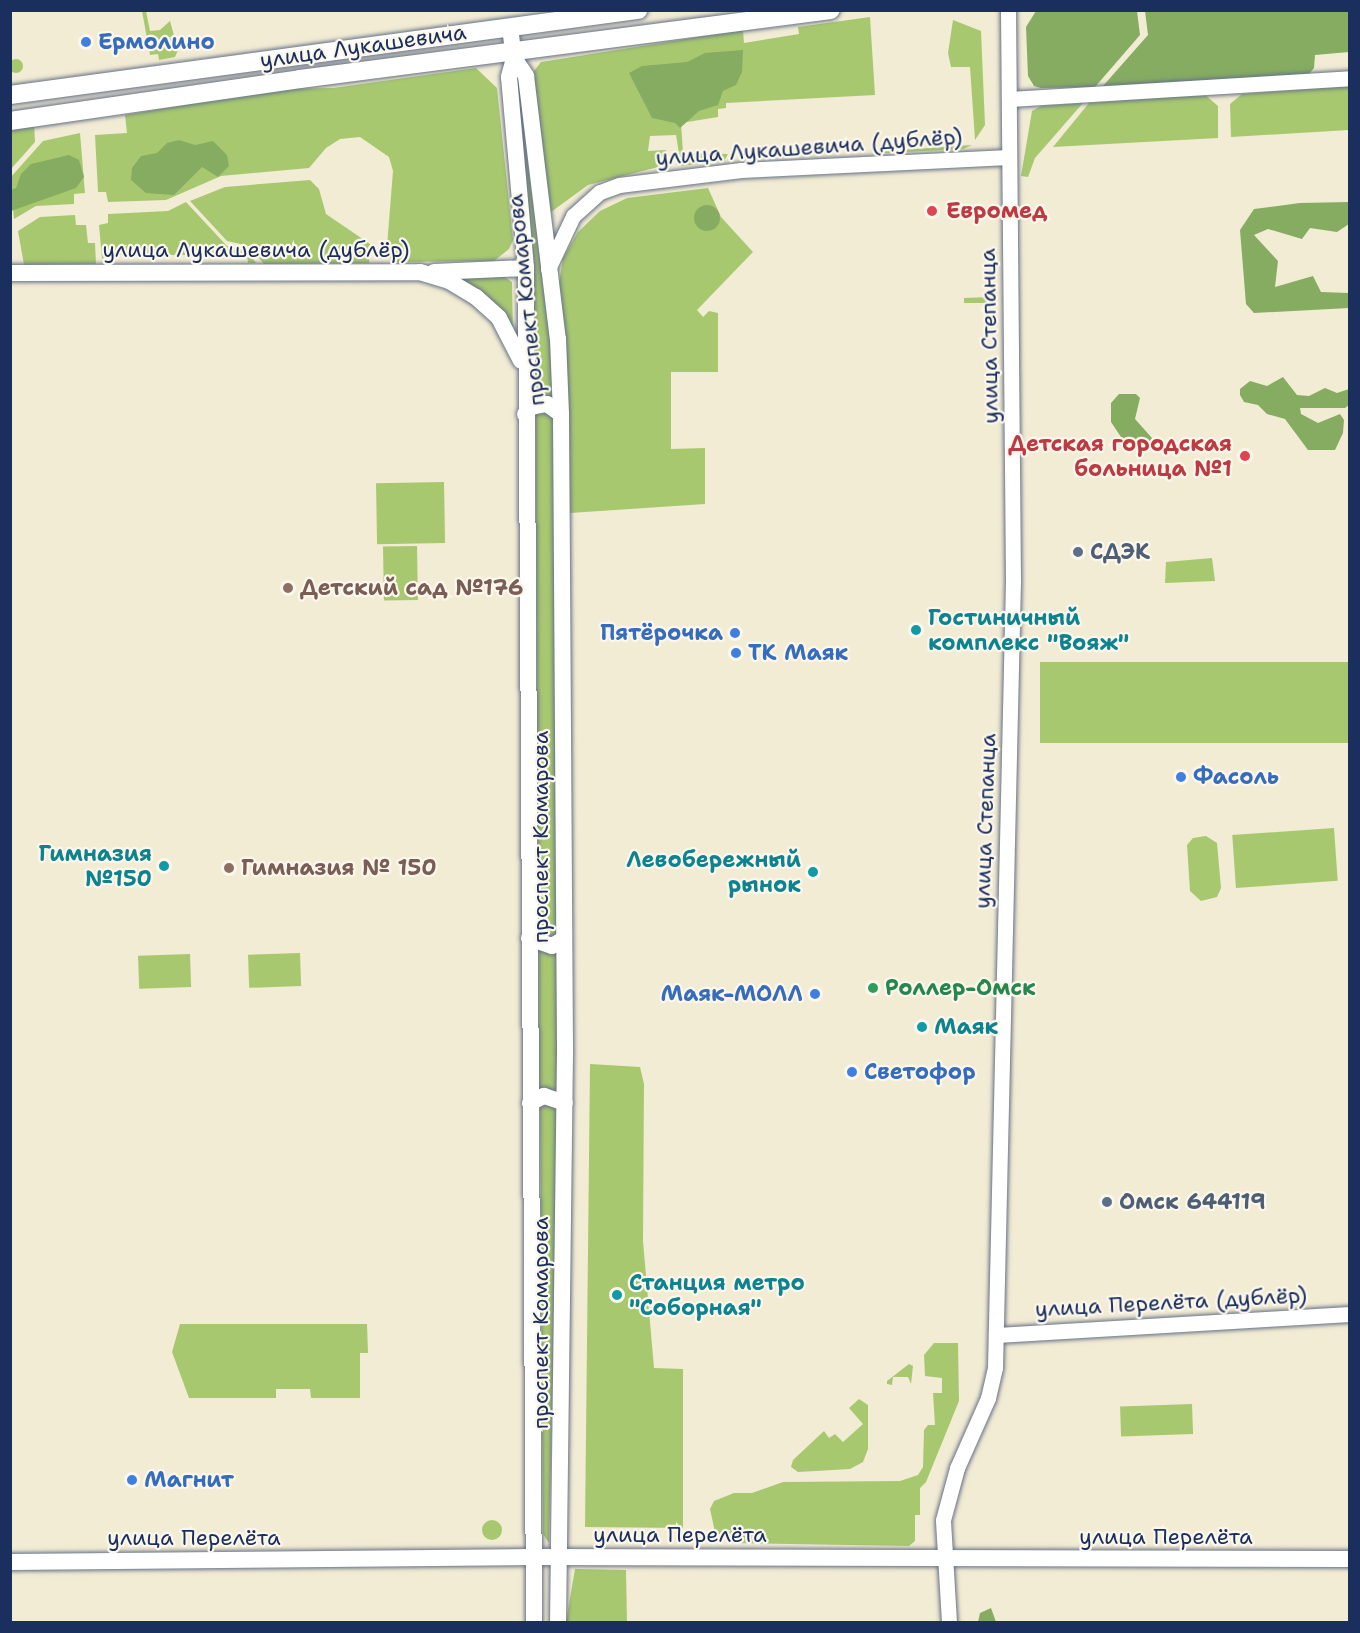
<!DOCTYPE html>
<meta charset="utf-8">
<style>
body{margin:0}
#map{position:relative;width:1360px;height:1633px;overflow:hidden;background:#f2ecd4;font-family:"Shantell Sans",sans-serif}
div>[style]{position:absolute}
.green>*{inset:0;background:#a8c870;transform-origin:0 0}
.round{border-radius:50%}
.forest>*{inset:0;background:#86ac62}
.roads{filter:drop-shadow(0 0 2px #667187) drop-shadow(0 0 2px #667187)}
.tertiary>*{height:15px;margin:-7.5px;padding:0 7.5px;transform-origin:7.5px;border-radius:7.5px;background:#fff}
.secondary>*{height:16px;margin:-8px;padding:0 8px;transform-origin:8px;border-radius:8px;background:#fff}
.primary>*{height:18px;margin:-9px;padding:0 9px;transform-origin:9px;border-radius:9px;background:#fff}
.dots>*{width:16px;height:16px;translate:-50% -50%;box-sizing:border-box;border:3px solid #fbf7ec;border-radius:50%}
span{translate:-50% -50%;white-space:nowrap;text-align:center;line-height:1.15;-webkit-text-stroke:4.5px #fbf7ec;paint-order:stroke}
.shop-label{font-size:22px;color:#366cbe;font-weight:700}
.left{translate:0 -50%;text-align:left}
.right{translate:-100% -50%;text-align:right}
.street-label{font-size:22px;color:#1b2f5e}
.health-label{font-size:22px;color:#be3a42;font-weight:700}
.service-label{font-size:22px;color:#4e5e75;font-weight:700}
.education-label{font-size:22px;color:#785e54;font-weight:700}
.culture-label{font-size:22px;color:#0d838f;font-weight:700}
.leisure-label{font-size:22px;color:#27864d;font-weight:700}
.frame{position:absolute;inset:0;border:12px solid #1b2f5e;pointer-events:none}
</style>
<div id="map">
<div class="green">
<i style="clip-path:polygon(142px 11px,146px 11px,150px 31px,160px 30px,170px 21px,178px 50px,175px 57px,159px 60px,158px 54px,150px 55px)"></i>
<i style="clip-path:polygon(870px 17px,875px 95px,726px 103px,726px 108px,718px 109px,718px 117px,681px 123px,683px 153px,728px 154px,724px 161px,681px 166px,676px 135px,650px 136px,648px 151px,666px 150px,666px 165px,588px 185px,551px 212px,530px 76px,541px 62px,743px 30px,744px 43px,799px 34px,798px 27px)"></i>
<i style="clip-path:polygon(953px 20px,981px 31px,985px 125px,975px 140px,970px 67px,951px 67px,948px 53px)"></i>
<i class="round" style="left:9px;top:59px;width:14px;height:14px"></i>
<i style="clip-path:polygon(476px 68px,497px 88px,513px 240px,509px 249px,494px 261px,391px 262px,387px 246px,393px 171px,389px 157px,360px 137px,340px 139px,326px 148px,309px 168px,221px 176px,166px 200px,108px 202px,106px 192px,98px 192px,95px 135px,127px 133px,125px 115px,279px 89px,333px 88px)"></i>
<i style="clip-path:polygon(516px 73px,551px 338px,554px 420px,559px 1094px,539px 1094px,535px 342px,532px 260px)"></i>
<i style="clip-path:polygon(1349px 86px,1349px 130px,1231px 137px,1230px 104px,1242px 94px)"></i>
<i style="clip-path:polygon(1204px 94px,1218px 106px,1218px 138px,1053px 147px,1089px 103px)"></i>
<i style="clip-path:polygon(1083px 103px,1035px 158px,1028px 177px,1021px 176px,1032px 111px,1041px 106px)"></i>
<i style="clip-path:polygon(34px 123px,35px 142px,11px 169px,11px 127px)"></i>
<i style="clip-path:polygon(80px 133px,85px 193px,74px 194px,74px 204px,36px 206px,14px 219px,10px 178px,43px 141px)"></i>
<i style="clip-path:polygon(972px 145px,963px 149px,885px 153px,885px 151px)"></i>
<i style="clip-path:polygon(310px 180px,319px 189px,326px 214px,370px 244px,369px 263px,264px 264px,249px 246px,227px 241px,190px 201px,225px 187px)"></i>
<i style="clip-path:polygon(708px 188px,721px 217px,753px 252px,697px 310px,703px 317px,709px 311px,718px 313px,718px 372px,671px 372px,671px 449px,705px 448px,705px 504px,570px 513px,559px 284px,563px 258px,578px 232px,600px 211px,627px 198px)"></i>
<i style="clip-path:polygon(186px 202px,227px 246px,247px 250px,256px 263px,248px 263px,247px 255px,108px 255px,102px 259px,99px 225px,108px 223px,108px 214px,168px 211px)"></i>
<i style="clip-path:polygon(75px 215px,76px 225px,86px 225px,88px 243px,95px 243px,96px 264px,24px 265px,18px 231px,40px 217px)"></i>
<i style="clip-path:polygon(503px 276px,512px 282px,513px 335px,481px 293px,459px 278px)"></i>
<i style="clip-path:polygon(990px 297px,991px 303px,964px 303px,964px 298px)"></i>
<i style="left:444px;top:482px;width:61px;height:68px;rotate:89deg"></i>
<i style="left:417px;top:546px;width:54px;height:34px;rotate:89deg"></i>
<i style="clip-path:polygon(1212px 558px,1215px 581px,1165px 583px,1166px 562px)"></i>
<i style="left:1349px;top:662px;width:81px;height:309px;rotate:90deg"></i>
<i style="left:1334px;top:828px;width:53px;height:102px;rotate:86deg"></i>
<i style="clip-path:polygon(1206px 836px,1217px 843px,1221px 888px,1217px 897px,1201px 901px,1190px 891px,1187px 845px,1193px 838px)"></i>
<i style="left:300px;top:953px;width:33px;height:52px;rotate:88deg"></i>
<i style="left:190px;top:954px;width:33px;height:52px;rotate:88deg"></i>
<i style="clip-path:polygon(590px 1064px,640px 1067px,644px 1084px,643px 1241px,654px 1368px,683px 1369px,683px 1528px,585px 1527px)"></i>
<i style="clip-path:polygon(543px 1102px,559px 1107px,549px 1543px,543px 1534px,540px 1108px)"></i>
<i style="clip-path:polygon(180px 1324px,367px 1324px,368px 1353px,360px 1353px,360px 1398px,311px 1398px,310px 1389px,276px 1389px,276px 1398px,189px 1398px,172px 1352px)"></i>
<i style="clip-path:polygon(934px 1343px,958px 1343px,959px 1401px,926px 1482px,920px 1488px,920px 1515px,915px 1515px,915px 1541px,909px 1546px,733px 1543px,715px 1532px,710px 1509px,714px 1501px,734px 1493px,752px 1493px,783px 1482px,900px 1481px,918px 1475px,923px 1467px,924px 1430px,928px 1425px,935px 1425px,933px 1393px,942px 1393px,942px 1378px,925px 1376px,924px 1355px)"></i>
<i style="clip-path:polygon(909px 1364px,913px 1366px,911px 1384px,908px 1377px,893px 1377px,892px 1385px,887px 1384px,887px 1381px)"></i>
<i style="clip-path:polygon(859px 1399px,868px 1405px,868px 1449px,863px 1462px,850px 1469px,798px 1472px,791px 1467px,793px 1460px,824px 1431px,829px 1438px,835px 1434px,843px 1442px,863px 1424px,849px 1408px)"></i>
<i style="left:1192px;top:1404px;width:30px;height:72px;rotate:88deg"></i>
<i class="round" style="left:482px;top:1520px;width:20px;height:20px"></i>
<i style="clip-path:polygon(575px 1569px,626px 1570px,627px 1622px,566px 1622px)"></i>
</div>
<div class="forest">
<i style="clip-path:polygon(1036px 11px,1137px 11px,1140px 35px,1095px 87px,1041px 88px,1034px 86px,1028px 76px,1026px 27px)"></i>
<i style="clip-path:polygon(1145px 11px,1349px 11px,1349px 52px,1315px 55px,1314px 68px,1309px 74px,1103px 86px,1148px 35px)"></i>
<i style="clip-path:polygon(743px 50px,742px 72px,736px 85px,723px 91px,718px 105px,699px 111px,680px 128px,675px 123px,652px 118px,629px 73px,642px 66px,687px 62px,705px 53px)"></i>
<i style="clip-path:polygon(179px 140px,195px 145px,213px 141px,227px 155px,229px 166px,218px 177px,202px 167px,174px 195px,146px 193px,131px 180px,132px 168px,141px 156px,157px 153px,167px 143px)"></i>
<i style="clip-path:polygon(69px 155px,79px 160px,84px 177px,76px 188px,11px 211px,11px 190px,16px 188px,21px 174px,31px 164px)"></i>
<i style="clip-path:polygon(1349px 202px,1349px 224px,1337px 232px,1310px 228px,1302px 239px,1268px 229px,1254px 235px,1278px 261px,1275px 287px,1313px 276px,1321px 292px,1349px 293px,1349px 308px,1254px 313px,1246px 304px,1240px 230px,1254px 209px,1300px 203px)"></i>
<i class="round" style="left:694px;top:205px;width:26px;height:26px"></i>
<i style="clip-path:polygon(1283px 377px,1297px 395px,1309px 396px,1325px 388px,1337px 393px,1349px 389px,1349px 405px,1345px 408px,1300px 408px,1301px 414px,1318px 423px,1340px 414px,1344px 420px,1343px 433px,1335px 450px,1308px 450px,1285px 419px,1267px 414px,1258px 405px,1244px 402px,1240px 395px,1240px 389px,1250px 381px,1267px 386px)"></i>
<i style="clip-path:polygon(1119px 394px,1136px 394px,1140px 398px,1135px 419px,1152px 438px,1149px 447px,1140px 452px,1121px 437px,1111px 422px,1111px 403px)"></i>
<i style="clip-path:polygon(991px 1608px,996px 1622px,978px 1622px,980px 1613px)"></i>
</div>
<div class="roads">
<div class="tertiary">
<i style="left:1009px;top:99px;width:342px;rotate:-3.5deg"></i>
<i style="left:548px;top:269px;width:59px;rotate:-64.7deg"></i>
<i style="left:573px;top:216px;width:36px;rotate:-42deg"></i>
<i style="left:600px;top:192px;width:20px;rotate:-20deg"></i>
<i style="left:619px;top:185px;width:123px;rotate:-7deg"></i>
<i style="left:741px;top:170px;width:268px;rotate:-2.8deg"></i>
<i style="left:996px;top:1335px;width:355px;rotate:-3.4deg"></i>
<i style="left:949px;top:1622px;width:102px;rotate:-93.4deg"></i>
<i style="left:943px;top:1520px;width:54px;rotate:-74.9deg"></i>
<i style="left:957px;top:1468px;width:77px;rotate:-66.1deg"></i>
<i style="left:988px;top:1398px;width:32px;rotate:-77deg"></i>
<i style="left:995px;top:1367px;width:785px;rotate:-88.69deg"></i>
<i style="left:1013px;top:582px;width:572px;rotate:-90.5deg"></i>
</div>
<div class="secondary">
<i style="left:510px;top:27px;width:31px;rotate:83deg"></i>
<i style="left:514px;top:58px;width:20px;rotate:105deg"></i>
<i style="left:509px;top:77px;width:192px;rotate:84.9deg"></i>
<i style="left:526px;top:268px;width:1354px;rotate:89.66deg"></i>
<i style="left:514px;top:58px;width:22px;rotate:56deg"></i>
<i style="left:526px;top:76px;width:265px;rotate:83.1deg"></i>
<i style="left:558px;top:339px;width:75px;rotate:87.7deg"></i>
<i style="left:561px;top:414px;width:638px;rotate:89.64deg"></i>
<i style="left:565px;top:1052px;width:570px;rotate:90.7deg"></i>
<i style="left:434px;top:272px;width:92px;rotate:-2.5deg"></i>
<i style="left:10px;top:273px;width:410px;rotate:-0.1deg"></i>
<i style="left:420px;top:272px;width:30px;rotate:17deg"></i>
<i style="left:449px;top:281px;width:31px;rotate:31deg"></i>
<i style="left:476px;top:297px;width:31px;rotate:42deg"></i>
<i style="left:499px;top:318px;width:48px;rotate:62.9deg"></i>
<i style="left:525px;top:414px;width:9px;rotate:-49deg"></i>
<i style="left:531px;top:407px;width:16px;rotate:-11deg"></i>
<i style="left:547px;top:404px;width:17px;rotate:36deg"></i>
<i style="left:529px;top:938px;width:24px;rotate:19deg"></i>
<i style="left:552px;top:946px;width:14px;rotate:-30deg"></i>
<i style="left:530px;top:1103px;width:16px;rotate:-27deg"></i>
<i style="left:544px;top:1096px;width:22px;rotate:18deg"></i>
<i style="left:10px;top:1562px;width:523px;rotate:-0.55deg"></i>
<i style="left:533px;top:1557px;width:817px;rotate:0.14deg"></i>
</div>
<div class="primary">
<i style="left:10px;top:95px;width:634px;rotate:-7.71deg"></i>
<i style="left:10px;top:121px;width:293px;rotate:-8.2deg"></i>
<i style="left:300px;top:79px;width:535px;rotate:-7.4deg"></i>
</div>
</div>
<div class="dots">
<i style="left:86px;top:42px;background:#3f7fe0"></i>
<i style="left:932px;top:211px;background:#e0444e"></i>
<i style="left:1245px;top:456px;background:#e0444e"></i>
<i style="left:1078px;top:552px;background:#5c6f8a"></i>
<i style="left:288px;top:588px;background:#8d6e63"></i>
<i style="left:916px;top:630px;background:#0f9aa8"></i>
<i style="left:735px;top:633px;background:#3f7fe0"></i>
<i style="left:736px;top:653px;background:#3f7fe0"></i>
<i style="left:1181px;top:777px;background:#3f7fe0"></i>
<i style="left:164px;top:866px;background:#0f9aa8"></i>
<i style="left:229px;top:868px;background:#8d6e63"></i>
<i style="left:813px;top:872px;background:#0f9aa8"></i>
<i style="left:873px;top:988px;background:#2e9e5b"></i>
<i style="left:815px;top:994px;background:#3f7fe0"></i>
<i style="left:922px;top:1027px;background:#0f9aa8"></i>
<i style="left:852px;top:1072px;background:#3f7fe0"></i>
<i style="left:1107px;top:1202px;background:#5c6f8a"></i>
<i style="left:617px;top:1295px;background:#0f9aa8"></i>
<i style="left:132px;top:1480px;background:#3f7fe0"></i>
</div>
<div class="shop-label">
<span class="left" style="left:98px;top:42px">Ермолино</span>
<span class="right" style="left:723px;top:633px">Пятёрочка</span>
<span class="left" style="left:748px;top:653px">ТК Маяк</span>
<span class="left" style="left:1193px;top:777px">Фасоль</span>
<span class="right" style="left:803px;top:994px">Маяк-МОЛЛ</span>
<span class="left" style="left:864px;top:1072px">Светофор</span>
<span class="left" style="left:144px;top:1480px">Магнит</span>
</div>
<div class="street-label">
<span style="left:363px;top:46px;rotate:-8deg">улица Лукашевича</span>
<span style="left:809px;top:147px;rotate:-4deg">улица Лукашевича (дублёр)</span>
<span style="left:256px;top:250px">улица Лукашевича (дублёр)</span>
<span style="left:526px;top:300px;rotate:-96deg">проспект Комарова</span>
<span style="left:989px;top:336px;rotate:-91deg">улица Степанца</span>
<span style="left:985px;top:821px;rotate:-88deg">улица Степанца</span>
<span style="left:541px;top:837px;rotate:-90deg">проспект Комарова</span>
<span style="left:1171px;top:1302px;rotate:-3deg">улица Перелёта (дублёр)</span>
<span style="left:541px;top:1323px;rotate:-90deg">проспект Комарова</span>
<span style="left:680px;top:1535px">улица Перелёта</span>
<span style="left:1166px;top:1537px">улица Перелёта</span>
<span style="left:194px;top:1538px">улица Перелёта</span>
</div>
<div class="health-label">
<span class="left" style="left:946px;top:211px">Евромед</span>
<span class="right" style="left:1232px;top:456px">Детская городская<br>больница №1</span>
</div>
<div class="service-label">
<span class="left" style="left:1090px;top:552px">СДЭК</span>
<span class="left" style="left:1119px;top:1202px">Омск 644119</span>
</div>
<div class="education-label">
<span class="left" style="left:300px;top:588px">Детский сад №176</span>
<span class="left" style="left:241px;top:868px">Гимназия № 150</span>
</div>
<div class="culture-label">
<span class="left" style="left:928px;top:630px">Гостиничный<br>комплекс "Вояж"</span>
<span class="right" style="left:152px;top:866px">Гимназия<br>№150</span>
<span class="right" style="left:801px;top:872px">Левобережный<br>рынок</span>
<span class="left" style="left:934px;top:1027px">Маяк</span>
<span class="left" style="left:629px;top:1295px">Станция метро<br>"Соборная"</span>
</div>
<div class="leisure-label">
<span class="left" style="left:885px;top:988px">Роллер-Омск</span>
</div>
<div class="frame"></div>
</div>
